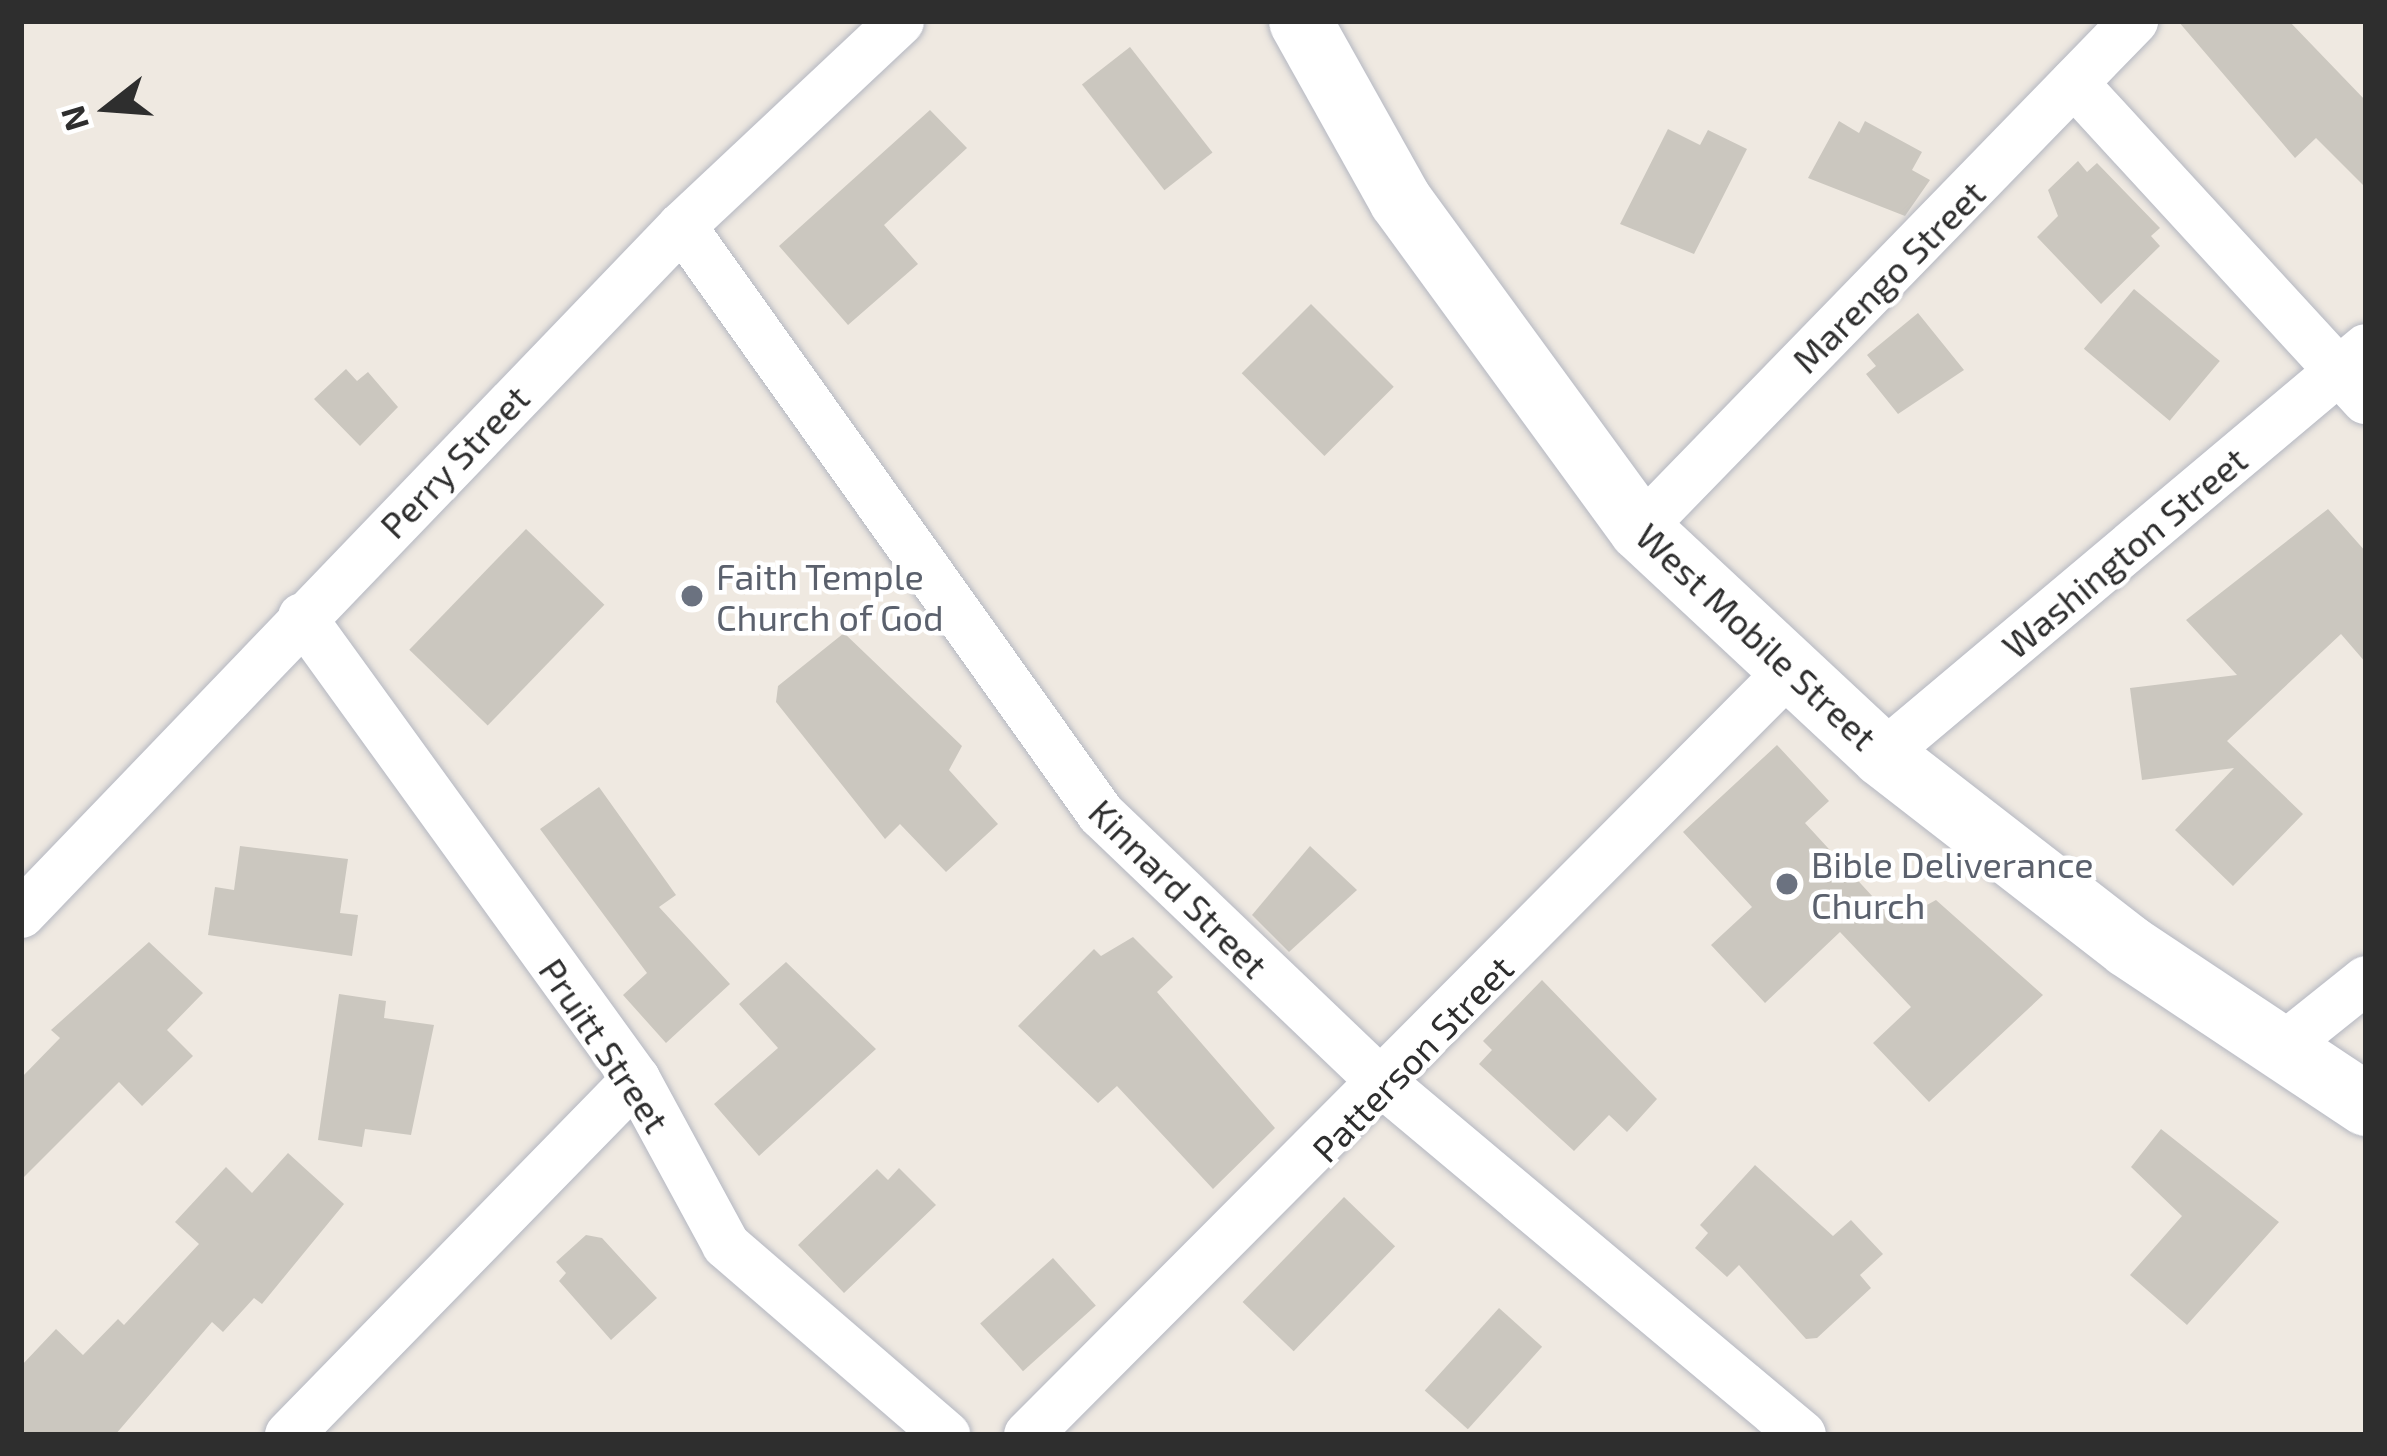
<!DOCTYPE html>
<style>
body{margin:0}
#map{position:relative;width:2387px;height:1456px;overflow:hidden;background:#efe9e1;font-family:"Exo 2",sans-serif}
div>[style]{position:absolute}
.building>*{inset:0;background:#cbc7bf;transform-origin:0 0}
.roads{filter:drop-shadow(0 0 3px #b4b7c1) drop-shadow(0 0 3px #b4b7c1)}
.minor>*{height:48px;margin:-24px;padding:0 24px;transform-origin:24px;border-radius:24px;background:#fff}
.tertiary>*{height:63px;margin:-31.5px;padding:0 31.5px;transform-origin:31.5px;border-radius:31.5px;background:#fff}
.dots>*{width:33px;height:33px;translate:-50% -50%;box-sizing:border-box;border:6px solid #fff;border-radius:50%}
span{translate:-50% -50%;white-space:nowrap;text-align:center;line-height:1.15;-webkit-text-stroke:9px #fff;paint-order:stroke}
.street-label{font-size:36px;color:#2e2e2e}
.worship-label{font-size:36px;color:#5b616d}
.left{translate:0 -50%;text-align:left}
.frame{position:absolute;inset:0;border:24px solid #2e2e2e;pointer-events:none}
.north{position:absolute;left:48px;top:48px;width:120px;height:120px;-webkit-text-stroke:9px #fff;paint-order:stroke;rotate:253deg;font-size:33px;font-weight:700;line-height:48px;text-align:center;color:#2e2e2e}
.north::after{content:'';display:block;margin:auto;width:42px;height:54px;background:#2e2e2e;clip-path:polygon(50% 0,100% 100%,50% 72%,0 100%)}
</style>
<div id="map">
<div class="building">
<i style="clip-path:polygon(2178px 21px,2289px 21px,2366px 101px,2366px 188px,2316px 138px,2295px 158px)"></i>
<i style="left:1130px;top:47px;width:134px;height:61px;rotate:52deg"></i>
<i style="clip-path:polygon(930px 110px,967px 148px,884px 225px,918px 264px,848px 325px,779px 246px)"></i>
<i style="clip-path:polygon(1839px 121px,1859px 133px,1865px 121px,1922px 152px,1912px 170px,1930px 180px,1905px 216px,1808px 178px)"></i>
<i style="clip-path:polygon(1668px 129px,1700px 145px,1708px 130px,1747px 149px,1694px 254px,1620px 224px)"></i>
<i style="clip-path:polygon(2078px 161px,2087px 172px,2097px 163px,2160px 228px,2151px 236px,2160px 246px,2101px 304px,2037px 237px,2058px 216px,2048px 190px)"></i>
<i style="left:2134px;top:289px;width:112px;height:78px;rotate:40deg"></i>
<i style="left:1311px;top:304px;width:117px;height:98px;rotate:45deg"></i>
<i style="clip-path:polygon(1918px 313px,1964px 370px,1898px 414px,1866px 374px,1876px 366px,1867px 355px)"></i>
<i style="clip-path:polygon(346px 369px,357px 381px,368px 372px,398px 407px,360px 446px,314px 399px)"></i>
<i style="clip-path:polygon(2328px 509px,2366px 552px,2366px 663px,2341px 634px,2227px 741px,2303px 814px,2233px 886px,2175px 830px,2234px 768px,2142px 780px,2130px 688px,2237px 675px,2186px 620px)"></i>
<i style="left:526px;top:529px;width:109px;height:168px;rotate:44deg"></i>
<i style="clip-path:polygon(844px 633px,962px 746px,949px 770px,998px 824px,946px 872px,900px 824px,885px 839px,776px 702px,778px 686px)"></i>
<i style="clip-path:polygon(1777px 745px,1829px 801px,1805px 823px,1896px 922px,1936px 900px,2043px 995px,1929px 1102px,1873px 1043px,1911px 1007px,1840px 932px,1765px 1003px,1711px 945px,1752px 907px,1683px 832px)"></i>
<i style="clip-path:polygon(599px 787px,676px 895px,659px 907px,730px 984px,666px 1043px,623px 995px,647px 973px,540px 829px)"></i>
<i style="clip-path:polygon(240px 846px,348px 859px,340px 913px,358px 915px,352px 956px,208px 935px,215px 887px,234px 890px)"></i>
<i style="clip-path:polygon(1310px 846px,1357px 890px,1289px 952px,1252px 915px)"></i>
<i style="clip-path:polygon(1133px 937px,1173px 977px,1157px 992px,1275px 1128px,1213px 1189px,1117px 1086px,1098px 1103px,1018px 1026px,1094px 949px,1101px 956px)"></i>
<i style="clip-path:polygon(149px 942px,203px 993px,167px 1030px,193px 1056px,142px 1106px,119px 1082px,21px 1180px,21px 1078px,60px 1038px,51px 1030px)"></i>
<i style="clip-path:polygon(786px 962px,876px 1049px,759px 1156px,714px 1104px,778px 1048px,739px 1004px)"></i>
<i style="clip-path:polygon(1542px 980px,1657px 1099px,1627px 1132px,1609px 1115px,1574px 1151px,1479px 1064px,1492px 1050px,1483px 1041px)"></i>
<i style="clip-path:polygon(339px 994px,386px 1001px,384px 1018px,434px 1025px,411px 1135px,365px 1129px,362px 1147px,318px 1140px)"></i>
<i style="clip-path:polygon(2161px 1129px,2279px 1222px,2187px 1325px,2130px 1275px,2182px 1216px,2131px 1167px)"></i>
<i style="clip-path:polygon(288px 1153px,344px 1204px,262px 1304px,254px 1298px,223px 1332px,212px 1322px,115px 1435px,21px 1435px,21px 1366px,56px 1329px,83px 1355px,118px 1319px,124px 1325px,199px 1244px,175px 1222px,226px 1167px,252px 1193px)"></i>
<i style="clip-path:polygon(1755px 1165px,1833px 1236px,1851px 1220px,1883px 1254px,1860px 1275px,1871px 1288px,1817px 1338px,1806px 1339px,1739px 1265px,1727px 1277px,1695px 1248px,1708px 1233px,1700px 1225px)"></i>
<i style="clip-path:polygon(899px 1168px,936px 1205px,844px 1293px,798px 1245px,877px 1169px,888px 1180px)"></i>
<i style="left:1344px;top:1197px;width:71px;height:146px;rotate:44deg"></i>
<i style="clip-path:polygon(586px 1235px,602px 1238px,657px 1298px,611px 1340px,559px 1281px,566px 1273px,556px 1262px)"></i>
<i style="left:1053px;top:1258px;width:64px;height:98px;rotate:48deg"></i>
<i style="left:1499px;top:1308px;width:58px;height:111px;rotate:42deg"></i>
</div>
<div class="roads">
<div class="minor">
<i style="left:2074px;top:83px;width:431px;rotate:47.4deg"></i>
<i style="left:682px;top:226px;width:722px;rotate:54.53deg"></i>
<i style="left:1101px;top:814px;width:394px;rotate:43.7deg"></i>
<i style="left:1386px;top:1086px;width:543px;rotate:39.99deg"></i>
<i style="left:1640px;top:529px;width:709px;rotate:-45.8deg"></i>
<i style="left:302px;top:617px;width:570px;rotate:54.14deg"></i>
<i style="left:636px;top:1079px;width:189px;rotate:61.5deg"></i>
<i style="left:726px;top:1245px;width:291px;rotate:40.8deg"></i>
<i style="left:1882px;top:755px;width:632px;rotate:-40.06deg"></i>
<i style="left:21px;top:914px;width:954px;rotate:-46.15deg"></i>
<i style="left:682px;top:226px;width:299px;rotate:-43.2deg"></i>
<i style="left:2280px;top:1049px;width:110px;rotate:-38.7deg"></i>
<i style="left:289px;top:1435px;width:497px;rotate:-45.7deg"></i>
<i style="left:1028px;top:1435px;width:1076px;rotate:-45.11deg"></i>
</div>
<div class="tertiary">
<i style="left:1300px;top:21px;width:205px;rotate:60.8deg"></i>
<i style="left:1400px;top:200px;width:407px;rotate:53.9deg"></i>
<i style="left:1640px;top:529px;width:331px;rotate:43deg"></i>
<i style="left:1882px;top:755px;width:311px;rotate:37.8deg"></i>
<i style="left:2128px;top:946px;width:286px;rotate:33.6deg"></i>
</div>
</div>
<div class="dots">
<i style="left:692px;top:596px;background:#6b7280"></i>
<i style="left:1787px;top:884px;background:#6b7280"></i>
</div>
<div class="street-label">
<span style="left:1888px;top:276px;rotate:-45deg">Marengo Street</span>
<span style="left:454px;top:461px;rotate:-46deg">Perry Street</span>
<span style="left:2124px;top:552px;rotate:-40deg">Washington Street</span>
<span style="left:1757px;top:636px;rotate:43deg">West Mobile Street</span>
<span style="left:1179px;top:888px;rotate:45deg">Kinnard Street</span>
<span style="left:605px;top:1045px;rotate:56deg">Pruitt Street</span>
<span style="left:1412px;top:1058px;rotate:-46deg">Patterson Street</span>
</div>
<div class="worship-label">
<span class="left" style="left:716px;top:596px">Faith Temple<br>Church of God</span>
<span class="left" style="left:1811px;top:884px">Bible Deliverance<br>Church</span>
</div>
<div class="frame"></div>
<div class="north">N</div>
</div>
